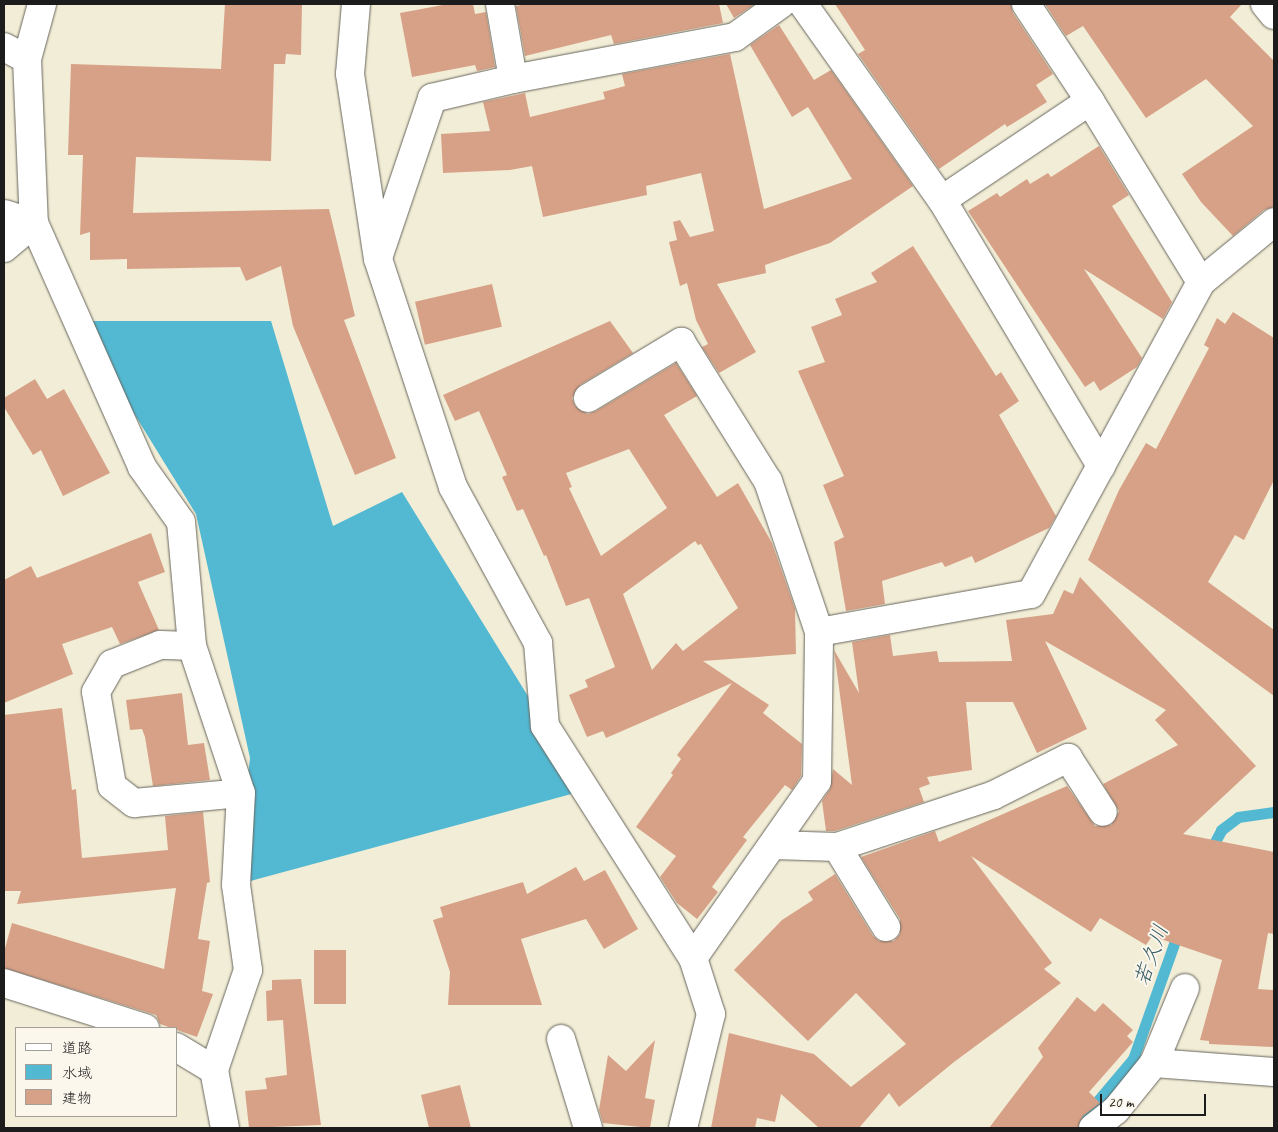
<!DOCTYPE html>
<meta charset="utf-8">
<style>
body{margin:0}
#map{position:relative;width:1278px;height:1132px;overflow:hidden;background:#f2edd6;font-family:Caveat,"Klee One",sans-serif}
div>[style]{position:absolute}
.water>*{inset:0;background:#53b8d1}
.stream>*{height:11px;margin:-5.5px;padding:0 5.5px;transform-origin:5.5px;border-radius:5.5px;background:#53b8d1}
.building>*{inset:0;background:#d7a187;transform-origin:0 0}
.roads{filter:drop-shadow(0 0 1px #67655d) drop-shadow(0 0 1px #67655d)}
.minor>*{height:28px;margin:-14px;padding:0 14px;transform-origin:14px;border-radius:14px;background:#fff}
span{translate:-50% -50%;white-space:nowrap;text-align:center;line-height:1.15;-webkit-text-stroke:4px #fbf7ec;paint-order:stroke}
.water-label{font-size:21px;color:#325a64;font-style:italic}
.frame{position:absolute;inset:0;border:5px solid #1c1c1c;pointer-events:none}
.legend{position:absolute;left:15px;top:1027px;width:162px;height:90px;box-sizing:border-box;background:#fbf7ec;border:1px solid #a29f99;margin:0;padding:6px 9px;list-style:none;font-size:15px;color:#1c1c1c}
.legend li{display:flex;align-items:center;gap:10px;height:25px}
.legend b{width:25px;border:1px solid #a29f99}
.scale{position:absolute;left:1100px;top:1094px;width:106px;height:22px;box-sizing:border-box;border:2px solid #1c1c1c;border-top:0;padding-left:6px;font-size:15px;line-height:18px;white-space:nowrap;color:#1c1c1c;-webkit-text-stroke:4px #fbf7ec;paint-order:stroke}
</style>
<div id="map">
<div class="water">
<i style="clip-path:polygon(77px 321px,271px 321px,333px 526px,402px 492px,586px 790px,236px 885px,250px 758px,196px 514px)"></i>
</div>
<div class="stream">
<i style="left:1209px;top:853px;width:26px;rotate:-62deg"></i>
<i style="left:1221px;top:830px;width:21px;rotate:-37deg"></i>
<i style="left:1238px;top:817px;width:36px;rotate:-8deg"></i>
<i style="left:1068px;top:1128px;width:27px;rotate:-39deg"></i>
<i style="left:1089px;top:1111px;width:68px;rotate:-49.8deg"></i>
<i style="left:1133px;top:1059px;width:137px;rotate:-70.4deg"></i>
</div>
<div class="building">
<i style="clip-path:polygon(225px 4px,302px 4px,301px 55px,286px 54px,285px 64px,274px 64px,271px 161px,136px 157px,133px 213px,329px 209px,355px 316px,344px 320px,396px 458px,355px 475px,293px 326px,281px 266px,246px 281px,240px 267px,127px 269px,127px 259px,90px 260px,90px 232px,80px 235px,83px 155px,68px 155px,71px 64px,221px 69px)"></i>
<i style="clip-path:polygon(448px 4px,473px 4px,475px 14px,486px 12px,495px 67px,477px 71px,475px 65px,412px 77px,400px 13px)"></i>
<i style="clip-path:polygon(526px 4px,719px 4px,723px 23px,614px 44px,611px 35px,525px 56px,516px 6px)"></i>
<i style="clip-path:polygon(726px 4px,755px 4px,734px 18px)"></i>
<i style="clip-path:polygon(835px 4px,1011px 4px,1013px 13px,1053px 74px,1036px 85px,1047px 102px,1007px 127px,1005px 124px,939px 169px,858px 54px,865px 50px)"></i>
<i style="clip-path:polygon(1045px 4px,1242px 4px,1230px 17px,1274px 61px,1274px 207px,1264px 210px,1233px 236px,1201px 202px,1182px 174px,1253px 126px,1206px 79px,1146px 118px,1083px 26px,1066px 36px)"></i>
<i style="clip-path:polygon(779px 25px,814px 80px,831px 70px,913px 186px,830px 243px,765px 265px,766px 273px,717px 284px,756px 352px,719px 373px,702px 347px,708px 344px,696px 320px,687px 283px,680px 286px,669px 242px,677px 240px,673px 222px,680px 220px,690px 237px,714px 231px,701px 173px,646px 186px,647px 195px,543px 217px,532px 166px,510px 170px,443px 173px,441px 134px,490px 131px,483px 102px,525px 93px,530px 117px,605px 99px,603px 92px,625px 86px,622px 74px,730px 54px,764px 209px,852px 179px,808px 107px,792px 117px,750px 45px)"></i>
<i style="clip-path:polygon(1099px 146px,1129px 195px,1112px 206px,1172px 302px,1163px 319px,1084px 269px,1142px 358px,1137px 367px,1100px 391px,1094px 381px,1085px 387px,968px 211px,997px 193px,1000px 197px,1027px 179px,1030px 184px,1048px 173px,1051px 177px)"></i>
<i style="clip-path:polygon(913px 246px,996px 376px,1001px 372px,1019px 401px,999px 415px,1056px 516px,1049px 528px,975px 563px,972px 556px,945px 567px,942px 562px,882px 581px,885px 604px,846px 611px,834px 542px,844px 537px,823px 485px,844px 476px,798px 371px,825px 362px,811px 327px,842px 315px,835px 299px,877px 282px,871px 273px)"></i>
<i style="left:492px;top:284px;width:44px;height:79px;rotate:77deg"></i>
<i style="clip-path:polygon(1233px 312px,1274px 338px,1274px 480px,1244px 540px,1235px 535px,1208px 582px,1274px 630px,1274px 696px,1088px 560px,1119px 490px,1146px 443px,1156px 449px,1209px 348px,1204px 345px,1217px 318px,1225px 324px)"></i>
<i style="clip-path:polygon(evenodd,610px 321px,633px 353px,580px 385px,572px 398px,575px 406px,588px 414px,596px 411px,676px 363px,697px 396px,664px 415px,717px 497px,738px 483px,772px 543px,795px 609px,796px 654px,703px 661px,769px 705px,763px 713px,802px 744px,801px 776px,792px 790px,785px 785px,743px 837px,747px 840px,712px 887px,718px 892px,697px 919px,677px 903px,660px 877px,676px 856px,636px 827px,673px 775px,671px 773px,681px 759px,677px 755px,732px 683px,606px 738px,603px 731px,587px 737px,569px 695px,588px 687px,585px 680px,615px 667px,589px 598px,566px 606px,546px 555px,544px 556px,523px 509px,517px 511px,502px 477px,507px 475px,479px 411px,455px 421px,443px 395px,610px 321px,629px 449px,667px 508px,601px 556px,569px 488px,572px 487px,566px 473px,629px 449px,610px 321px,695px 541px,698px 545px,701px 544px,738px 608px,683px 651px,676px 643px,652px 670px,623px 594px,695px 541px)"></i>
<i style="clip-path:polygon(35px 379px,47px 399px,64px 389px,110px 473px,63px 496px,41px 450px,33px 455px,4px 407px,4px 398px)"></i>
<i style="clip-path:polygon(151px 533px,165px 572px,138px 582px,159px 630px,120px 644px,112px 627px,62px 644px,73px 674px,4px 703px,4px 580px,31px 566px,37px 578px)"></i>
<i style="clip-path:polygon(1080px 577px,1256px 766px,1183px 834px,1274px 852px,1274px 934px,1268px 933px,1258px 989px,1274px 990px,1274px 1047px,1209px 1044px,1209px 1041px,1200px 1040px,1222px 960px,1152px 936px,1146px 945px,1100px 918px,1091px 932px,971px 856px,1052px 963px,1044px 969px,1061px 983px,954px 1062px,899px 1107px,889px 1093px,859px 1128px,819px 1128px,781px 1094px,775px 1122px,757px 1118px,755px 1128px,711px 1128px,729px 1033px,814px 1054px,851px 1087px,906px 1044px,856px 993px,808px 1041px,734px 970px,782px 920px,813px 900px,808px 892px,835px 874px,873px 936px,879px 941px,894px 941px,900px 934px,900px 919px,861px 857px,935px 831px,939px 842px,1067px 786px,1095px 826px,1111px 825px,1119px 811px,1103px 784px,1178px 745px,1155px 720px,1166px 710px,1045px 641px,1087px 729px,1037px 753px,1013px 702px,966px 702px,972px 770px,927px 777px,930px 784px,919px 788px,924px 802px,835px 831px,826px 831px,822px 801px,830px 789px,833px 769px,852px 785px,834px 650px,859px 693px,852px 642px,890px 635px,893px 656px,937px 651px,939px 662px,1012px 661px,1006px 620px,1053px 614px,1064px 590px,1073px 594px)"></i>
<i style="clip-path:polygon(182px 693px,188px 745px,204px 743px,210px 780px,153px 786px,145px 737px,142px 729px,130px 730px,126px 700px)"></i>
<i style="clip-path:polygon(62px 708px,72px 790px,76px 789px,82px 858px,168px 850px,165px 816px,203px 812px,210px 882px,207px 883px,198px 939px,210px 941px,202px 991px,213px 994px,197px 1037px,160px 1024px,156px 1015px,4px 968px,4px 952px,12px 923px,164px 969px,176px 888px,17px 904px,21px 891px,4px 891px,4px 715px)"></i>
<i style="clip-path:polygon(576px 867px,584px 881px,605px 870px,638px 929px,604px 949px,586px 919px,521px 939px,542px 1005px,448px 1005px,450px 972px,433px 920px,443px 917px,440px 907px,523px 882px,527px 894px)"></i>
<i style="left:314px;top:950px;width:32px;height:54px"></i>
<i style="clip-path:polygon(301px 979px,321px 1125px,249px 1128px,245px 1091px,267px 1089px,265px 1078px,287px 1075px,283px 1020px,267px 1021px,266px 991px,272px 990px,272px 980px)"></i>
<i style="clip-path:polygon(1077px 997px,1095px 1012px,1103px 1003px,1133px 1030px,1127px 1036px,1133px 1042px,1089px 1092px,1100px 1103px,1083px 1116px,1078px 1128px,989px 1128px,1043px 1057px,1038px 1048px)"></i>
<i style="clip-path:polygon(655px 1040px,645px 1098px,655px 1100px,650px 1128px,603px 1123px,599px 1110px,608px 1055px,626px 1071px)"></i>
<i style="clip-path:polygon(460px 1085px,471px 1128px,429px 1128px,421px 1095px)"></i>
</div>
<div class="roads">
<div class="minor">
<i style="left:356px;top:4px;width:70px;rotate:94.9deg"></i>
<i style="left:350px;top:74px;width:187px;rotate:81.4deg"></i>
<i style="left:378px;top:259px;width:240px;rotate:71.8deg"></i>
<i style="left:453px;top:487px;width:178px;rotate:61.4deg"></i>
<i style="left:538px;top:643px;width:83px;rotate:85.2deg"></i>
<i style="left:545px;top:726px;width:275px;rotate:57.5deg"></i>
<i style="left:693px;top:958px;width:59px;rotate:72.2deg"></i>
<i style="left:711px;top:1014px;width:117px;rotate:103.8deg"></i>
<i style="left:803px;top:4px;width:240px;rotate:54.7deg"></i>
<i style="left:942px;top:200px;width:310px;rotate:59.1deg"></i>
<i style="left:1026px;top:4px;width:116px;rotate:56.6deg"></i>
<i style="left:1090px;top:101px;width:212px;rotate:58.5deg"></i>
<i style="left:1265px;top:4px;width:14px;rotate:51deg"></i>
<i style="left:4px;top:47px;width:26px;rotate:28deg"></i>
<i style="left:27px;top:59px;width:164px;rotate:87.6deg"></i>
<i style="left:34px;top:223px;width:267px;rotate:66.1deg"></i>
<i style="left:142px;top:467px;width:67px;rotate:54.7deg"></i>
<i style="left:181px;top:522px;width:124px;rotate:84.9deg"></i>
<i style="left:192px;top:646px;width:155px;rotate:71.6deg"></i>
<i style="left:241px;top:793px;width:92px;rotate:93.1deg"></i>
<i style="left:236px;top:885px;width:86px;rotate:82deg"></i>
<i style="left:248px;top:970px;width:106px;rotate:108.8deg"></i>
<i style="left:214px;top:1070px;width:59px;rotate:79.3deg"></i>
<i style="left:27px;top:59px;width:57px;rotate:-74.7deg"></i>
<i style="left:513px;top:79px;width:226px;rotate:-10.7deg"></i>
<i style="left:735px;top:37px;width:57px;rotate:-35.7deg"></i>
<i style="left:942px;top:200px;width:178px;rotate:-33.8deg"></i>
<i style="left:4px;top:214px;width:31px;rotate:17deg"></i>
<i style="left:34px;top:223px;width:39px;rotate:140deg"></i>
<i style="left:379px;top:255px;width:166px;rotate:-71.3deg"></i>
<i style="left:432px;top:98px;width:83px;rotate:-13.2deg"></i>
<i style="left:513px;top:79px;width:76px;rotate:-99.8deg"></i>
<i style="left:588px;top:398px;width:109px;rotate:-31.1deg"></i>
<i style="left:681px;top:342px;width:164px;rotate:58deg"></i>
<i style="left:768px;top:481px;width:159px;rotate:71.3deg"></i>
<i style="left:192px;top:646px;width:32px;rotate:-178deg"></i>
<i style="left:160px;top:645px;width:52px;rotate:158.4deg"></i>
<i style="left:112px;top:664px;width:32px;rotate:120deg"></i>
<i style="left:96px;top:692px;width:95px;rotate:80.3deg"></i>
<i style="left:112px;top:786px;width:28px;rotate:38deg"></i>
<i style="left:134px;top:803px;width:107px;rotate:-5.3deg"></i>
<i style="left:773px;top:845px;width:64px;rotate:1.8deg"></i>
<i style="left:837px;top:847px;width:94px;rotate:58.5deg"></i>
<i style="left:837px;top:847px;width:165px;rotate:-18.3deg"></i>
<i style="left:994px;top:795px;width:83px;rotate:-26.6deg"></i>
<i style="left:1068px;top:758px;width:64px;rotate:57.1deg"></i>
<i style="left:693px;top:958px;width:216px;rotate:-55deg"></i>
<i style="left:817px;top:781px;width:149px;rotate:-89.2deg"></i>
<i style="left:819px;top:632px;width:215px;rotate:-10.2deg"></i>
<i style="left:1031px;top:594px;width:355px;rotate:-61.4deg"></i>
<i style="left:1201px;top:282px;width:94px;rotate:-39.4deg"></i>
<i style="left:4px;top:983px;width:148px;rotate:17.7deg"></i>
<i style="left:561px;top:1039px;width:93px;rotate:73.1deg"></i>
<i style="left:176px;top:1047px;width:44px;rotate:31.2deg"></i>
<i style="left:1154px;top:1063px;width:81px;rotate:-67.5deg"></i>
<i style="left:1093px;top:1128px;width:29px;rotate:-38deg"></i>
<i style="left:1116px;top:1110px;width:60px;rotate:-51deg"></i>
<i style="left:1154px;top:1063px;width:120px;rotate:4.3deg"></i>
</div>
</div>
<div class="water-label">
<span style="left:1151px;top:955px;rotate:-70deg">若久川</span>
</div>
<div class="frame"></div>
<ul class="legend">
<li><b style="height:6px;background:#fff"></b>道路</li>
<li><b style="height:14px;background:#53b8d1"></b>水域</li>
<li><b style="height:14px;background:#d7a187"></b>建物</li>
</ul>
<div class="scale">20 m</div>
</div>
